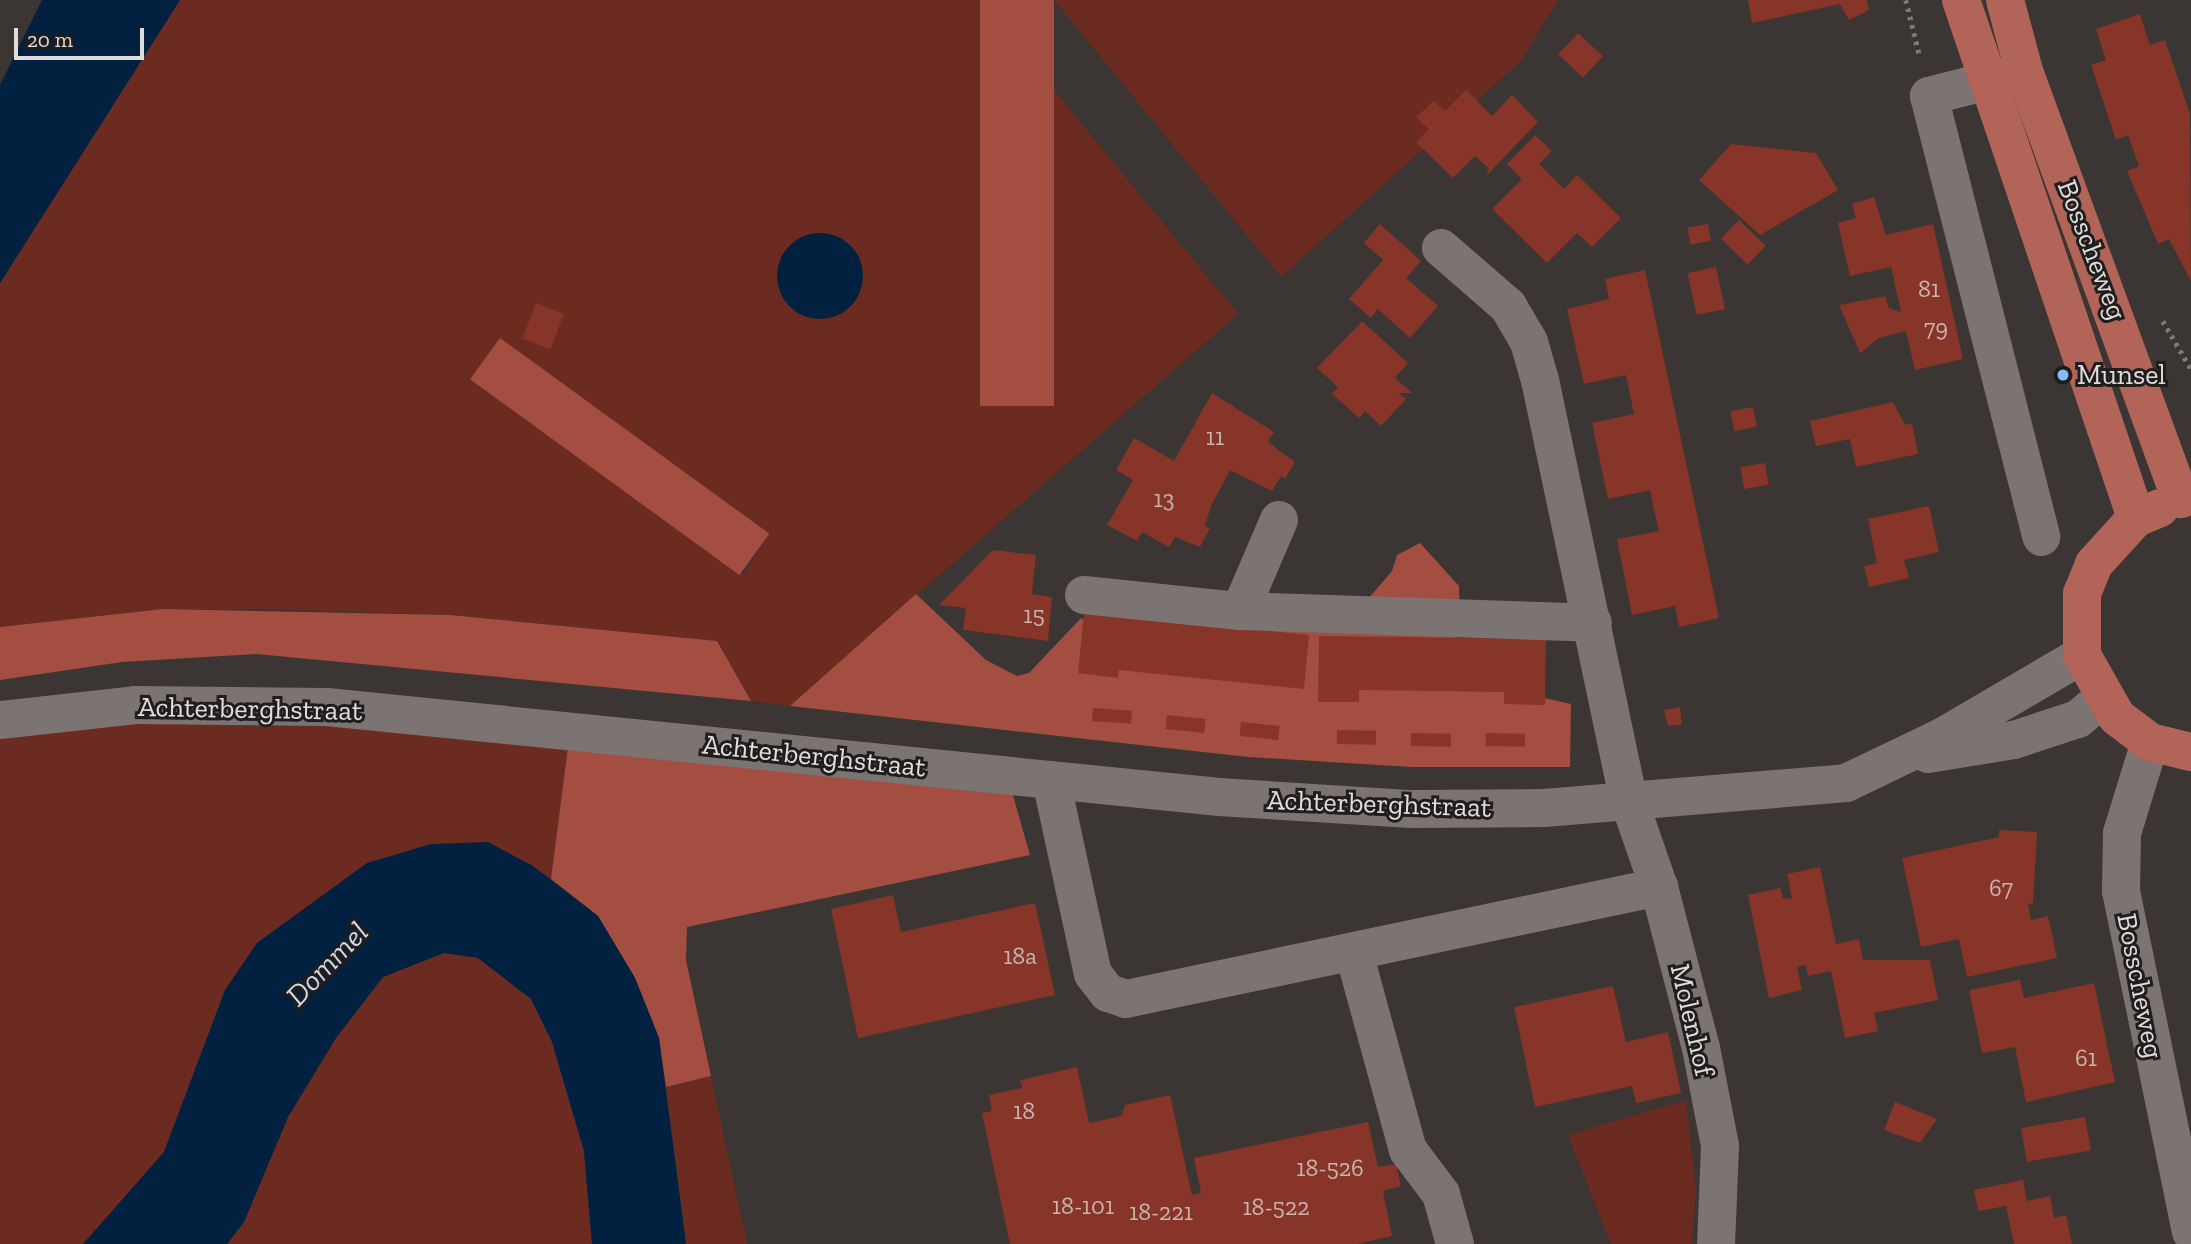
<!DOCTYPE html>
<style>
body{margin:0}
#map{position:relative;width:2191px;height:1244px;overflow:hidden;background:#3b3534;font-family:"Zilla Slab",serif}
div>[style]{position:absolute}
.green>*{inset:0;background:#6c2b21}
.forest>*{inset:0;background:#a34e40;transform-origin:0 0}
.water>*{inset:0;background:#02203f}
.round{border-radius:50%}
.building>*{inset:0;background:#873528;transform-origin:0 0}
.path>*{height:4.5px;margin-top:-2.25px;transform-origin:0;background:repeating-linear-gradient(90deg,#7f7a79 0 3.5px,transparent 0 8.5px)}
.minor>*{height:38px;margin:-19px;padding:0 19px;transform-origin:19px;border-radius:19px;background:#7b7473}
.major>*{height:38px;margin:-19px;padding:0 19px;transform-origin:19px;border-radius:19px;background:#b26458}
.dots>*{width:19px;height:19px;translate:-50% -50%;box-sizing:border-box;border:4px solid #201d1d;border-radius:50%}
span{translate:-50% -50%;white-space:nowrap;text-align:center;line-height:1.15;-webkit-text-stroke:6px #201d1d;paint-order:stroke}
.number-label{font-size:24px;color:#cab3af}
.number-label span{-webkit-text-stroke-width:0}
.street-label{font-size:28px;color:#e1dddc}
.poi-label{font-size:28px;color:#e1dddc}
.left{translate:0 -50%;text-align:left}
.water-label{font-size:30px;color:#ccdbed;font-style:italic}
.scale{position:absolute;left:14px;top:28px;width:130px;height:32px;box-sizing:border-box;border:4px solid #e1dddc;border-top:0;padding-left:9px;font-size:21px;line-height:24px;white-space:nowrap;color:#e1dddc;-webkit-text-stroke:5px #201d1d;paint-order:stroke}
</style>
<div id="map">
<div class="green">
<i style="clip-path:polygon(evenodd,180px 0,980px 0,1238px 314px,790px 706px,751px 701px,717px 641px,450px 615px,271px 609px,163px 609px,0 627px,0 283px,180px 0,813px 233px,842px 239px,861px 261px,799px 238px,813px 233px,180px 0,499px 339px,768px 535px,744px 574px,480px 385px,499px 339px)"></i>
<i style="clip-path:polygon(1054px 0,1558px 0,1521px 61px,1281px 277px)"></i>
<i style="clip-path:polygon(327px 716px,569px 739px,551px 879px,533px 866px,431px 844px,367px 864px,257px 943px,225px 990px,164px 1152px,112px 1216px,83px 1244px,0 1244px,0 736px,141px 722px)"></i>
<i style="clip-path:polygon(444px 953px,478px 958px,531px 999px,552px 1042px,584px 1151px,592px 1244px,227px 1244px,244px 1222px,288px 1117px,336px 1038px,383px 977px)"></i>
<i style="clip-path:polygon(711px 1076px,747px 1244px,686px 1244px,666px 1087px)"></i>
<i style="clip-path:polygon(1686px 1100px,1696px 1191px,1692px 1244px,1611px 1244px,1568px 1135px)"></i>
</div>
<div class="forest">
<i style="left:980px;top:0;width:74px;height:406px"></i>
<i style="left:500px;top:338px;width:333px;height:51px;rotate:36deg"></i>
<i style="clip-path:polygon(1420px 543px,1459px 586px,1460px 623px,1452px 646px,1464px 680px,1571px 704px,1570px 767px,1411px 767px,1248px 757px,790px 706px,916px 594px,986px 660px,1017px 676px,1029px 673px,1081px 618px,1117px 642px,1368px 599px,1392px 571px,1397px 555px)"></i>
<i style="clip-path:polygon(163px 609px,450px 615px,717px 641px,751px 701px,256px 654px,122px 662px,0 680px,0 627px)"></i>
<i style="clip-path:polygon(569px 739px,1012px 792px,1030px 855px,687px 927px,686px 960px,711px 1076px,666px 1087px,659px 1038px,635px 978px,598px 916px,551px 879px)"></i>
</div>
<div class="water">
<i style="clip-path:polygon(42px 0,180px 0,0 283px,0 85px)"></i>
<i class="round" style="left:777px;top:233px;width:86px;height:86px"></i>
<i style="clip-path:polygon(488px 842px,533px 866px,598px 916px,635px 978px,659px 1038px,686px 1244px,592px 1244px,584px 1151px,552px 1042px,531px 999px,478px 958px,444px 953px,383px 977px,336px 1038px,288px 1117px,244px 1222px,227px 1244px,83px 1244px,164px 1152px,225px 990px,257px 943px,367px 863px,431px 844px)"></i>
</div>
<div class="building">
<i style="clip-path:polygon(1748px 0,1867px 0,1869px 10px,1849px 20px,1840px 4px,1752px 23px)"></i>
<i style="clip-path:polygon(2140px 14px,2150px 45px,2165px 40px,2190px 114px,2191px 281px,2169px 239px,2158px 244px,2127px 171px,2139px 166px,2128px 135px,2116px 140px,2091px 65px,2106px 60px,2096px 29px)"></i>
<i style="left:1578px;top:33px;width:34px;height:29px;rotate:43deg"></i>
<i style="clip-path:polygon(1466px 90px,1492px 116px,1512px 95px,1538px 122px,1486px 176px,1489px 169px,1475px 156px,1453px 178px,1416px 142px,1429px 129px,1416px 117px,1434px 101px,1445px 111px)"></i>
<i style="clip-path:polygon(1535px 135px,1552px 151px,1539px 164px,1564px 189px,1577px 175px,1621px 218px,1592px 247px,1577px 233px,1547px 263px,1492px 209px,1522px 179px,1507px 164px)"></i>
<i style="clip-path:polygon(1731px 144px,1816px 153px,1838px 190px,1760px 235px,1699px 180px)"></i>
<i style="clip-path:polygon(1874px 197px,1886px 235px,1933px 224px,1963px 359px,1915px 370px,1906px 331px,1879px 338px,1860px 353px,1839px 305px,1885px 296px,1889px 308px,1901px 312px,1891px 267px,1850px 276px,1846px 259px,1838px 223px,1856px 218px,1852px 204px)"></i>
<i style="left:1739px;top:220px;width:37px;height:26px;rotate:44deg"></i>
<i style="clip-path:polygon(1380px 224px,1421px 261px,1406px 278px,1438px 306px,1410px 338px,1378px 309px,1371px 318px,1349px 299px,1383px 260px,1364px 243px)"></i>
<i style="left:1708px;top:224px;width:17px;height:21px;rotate:80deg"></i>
<i style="left:1716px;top:267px;width:43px;height:29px;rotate:78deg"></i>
<i style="clip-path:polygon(1645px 270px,1719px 618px,1679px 627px,1675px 606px,1632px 615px,1617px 539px,1659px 531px,1654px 510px,1650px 490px,1608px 499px,1592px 423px,1634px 414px,1626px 375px,1584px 384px,1567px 309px,1609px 299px,1605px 279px)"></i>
<i style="left:536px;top:303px;width:30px;height:38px;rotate:21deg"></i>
<i style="clip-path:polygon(1362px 321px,1408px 363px,1395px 378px,1412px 393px,1398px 393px,1406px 399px,1381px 426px,1365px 411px,1359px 418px,1332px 394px,1338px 387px,1317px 368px)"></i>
<i style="clip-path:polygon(1212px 393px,1274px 432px,1268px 442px,1295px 462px,1285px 479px,1281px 476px,1272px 491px,1230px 470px,1211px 506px,1205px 526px,1210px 528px,1200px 547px,1175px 537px,1169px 547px,1142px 532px,1137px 541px,1107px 525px,1133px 480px,1116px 470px,1134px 438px,1174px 461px)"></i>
<i style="clip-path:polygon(1893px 402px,1905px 425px,1912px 423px,1918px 454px,1856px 467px,1850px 439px,1816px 446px,1810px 421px)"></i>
<i style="left:1753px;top:407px;width:20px;height:23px;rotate:79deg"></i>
<i style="left:1765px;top:463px;width:22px;height:25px;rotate:80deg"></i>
<i style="clip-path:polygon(1929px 506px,1939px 552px,1904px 560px,1909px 578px,1869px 587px,1864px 566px,1877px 563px,1868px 519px)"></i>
<i style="clip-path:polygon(993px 550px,1036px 555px,1032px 594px,1052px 597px,1048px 641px,963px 630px,966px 608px,939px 605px)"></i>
<i style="clip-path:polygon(1084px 612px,1309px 635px,1304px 689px,1119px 670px,1118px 678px,1078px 673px)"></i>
<i style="clip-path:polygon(1319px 636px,1546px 639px,1545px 705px,1504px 704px,1504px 692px,1359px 690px,1359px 702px,1318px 702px)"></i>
<i style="clip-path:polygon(1680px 707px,1682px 724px,1668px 726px,1664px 710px)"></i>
<i style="left:1093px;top:708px;width:39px;height:13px;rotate:4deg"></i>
<i style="left:1167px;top:715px;width:39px;height:14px;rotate:6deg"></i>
<i style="left:1241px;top:722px;width:39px;height:14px;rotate:6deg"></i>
<i style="left:1337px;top:730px;width:39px;height:14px;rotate:1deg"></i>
<i style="left:1411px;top:733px;width:40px;height:13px;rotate:1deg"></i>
<i style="left:1486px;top:733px;width:39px;height:13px;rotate:1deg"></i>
<i style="clip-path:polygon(1999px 830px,2037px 832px,2033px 903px,2028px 904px,2031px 920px,2048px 916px,2057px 958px,1967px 977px,1959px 939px,1921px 947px,1902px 858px,1999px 837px)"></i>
<i style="clip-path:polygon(1820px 867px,1836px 944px,1859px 939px,1863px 960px,1930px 960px,1938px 1000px,1874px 1013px,1878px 1031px,1845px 1038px,1831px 971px,1808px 976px,1806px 965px,1797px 967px,1802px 990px,1769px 998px,1748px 895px,1780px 888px,1783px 899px,1792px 898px,1787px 874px)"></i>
<i style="clip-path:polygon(893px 895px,901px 932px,1035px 903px,1055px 995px,858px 1038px,831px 909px)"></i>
<i style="clip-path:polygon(2020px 980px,2024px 998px,2094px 983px,2115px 1082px,2026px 1102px,2015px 1047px,1982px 1053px,1969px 990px)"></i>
<i style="clip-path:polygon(1613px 986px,1626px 1042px,1668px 1032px,1681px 1093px,1636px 1103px,1632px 1086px,1535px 1107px,1514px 1007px)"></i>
<i style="clip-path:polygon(1077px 1067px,1089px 1123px,1121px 1116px,1125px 1105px,1170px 1095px,1192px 1195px,1201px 1193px,1194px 1158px,1368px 1122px,1378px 1167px,1396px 1164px,1401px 1186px,1383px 1191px,1392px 1236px,1357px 1244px,1010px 1244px,982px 1113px,992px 1111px,989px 1095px,1022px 1088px,1020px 1080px)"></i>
<i style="clip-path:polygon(1895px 1102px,1937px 1119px,1920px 1143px,1884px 1130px)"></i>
<i style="left:2085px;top:1117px;width:34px;height:65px;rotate:80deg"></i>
<i style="clip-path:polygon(2023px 1180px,2027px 1201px,2050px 1196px,2054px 1218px,2066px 1215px,2072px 1244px,2014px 1244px,2006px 1206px,1978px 1211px,1974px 1190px)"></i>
</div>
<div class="path">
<i style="left:1906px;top:0;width:59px;rotate:76.2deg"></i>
<i style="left:2163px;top:321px;width:56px;rotate:59.7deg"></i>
</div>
<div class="minor">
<i style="left:2019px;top:73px;width:93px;rotate:165.7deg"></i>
<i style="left:1929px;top:96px;width:455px;rotate:75.7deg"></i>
<i style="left:1441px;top:248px;width:89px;rotate:40.9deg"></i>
<i style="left:1508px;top:306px;width:42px;rotate:59.7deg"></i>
<i style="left:1529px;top:342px;width:40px;rotate:74deg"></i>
<i style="left:1540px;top:380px;width:430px;rotate:78.1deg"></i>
<i style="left:1629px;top:801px;width:91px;rotate:70.8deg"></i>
<i style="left:1659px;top:887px;width:166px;rotate:75.4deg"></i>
<i style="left:1701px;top:1048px;width:100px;rotate:79deg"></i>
<i style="left:1720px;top:1146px;width:98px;rotate:92.3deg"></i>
<i style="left:1084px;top:595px;width:157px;rotate:5.9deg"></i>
<i style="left:1240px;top:611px;width:353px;rotate:1.9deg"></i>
<i style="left:1240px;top:611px;width:99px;rotate:-66.8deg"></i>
<i style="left:0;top:720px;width:136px;rotate:-6.3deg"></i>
<i style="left:135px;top:705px;width:192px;rotate:0.6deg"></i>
<i style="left:327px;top:707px;width:897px;rotate:5.76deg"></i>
<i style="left:1219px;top:797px;width:193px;rotate:3.6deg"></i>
<i style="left:1412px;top:809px;width:132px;rotate:-0.4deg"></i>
<i style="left:1544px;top:808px;width:303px;rotate:-4.7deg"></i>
<i style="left:1846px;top:783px;width:109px;rotate:-25.6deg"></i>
<i style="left:1944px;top:736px;width:160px;rotate:-30.4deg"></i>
<i style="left:2150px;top:742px;width:95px;rotate:107.1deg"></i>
<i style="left:2122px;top:833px;width:58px;rotate:91deg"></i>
<i style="left:2121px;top:891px;width:348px;rotate:78.4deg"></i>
<i style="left:1928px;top:754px;width:87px;rotate:-9.2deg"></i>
<i style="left:2014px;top:740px;width:67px;rotate:-18.2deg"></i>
<i style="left:2078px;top:719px;width:31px;rotate:-40deg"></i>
<i style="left:1051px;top:780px;width:198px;rotate:77.8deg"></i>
<i style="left:1093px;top:974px;width:24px;rotate:52deg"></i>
<i style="left:1108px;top:993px;width:19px;rotate:18deg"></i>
<i style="left:1126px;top:999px;width:545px;rotate:-11.87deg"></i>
<i style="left:1354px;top:953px;width:204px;rotate:74.7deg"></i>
<i style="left:1408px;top:1150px;width:55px;rotate:53.1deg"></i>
<i style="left:1441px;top:1194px;width:52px;rotate:74.4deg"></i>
</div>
<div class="major">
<i style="left:1961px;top:0;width:547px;rotate:71.33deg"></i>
<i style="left:2005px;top:0;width:73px;rotate:75deg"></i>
<i style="left:2024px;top:71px;width:456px;rotate:69.9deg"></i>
<i style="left:2160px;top:508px;width:26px;rotate:157deg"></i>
<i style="left:2136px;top:518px;width:62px;rotate:132.4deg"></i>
<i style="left:2094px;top:564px;width:31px;rotate:112deg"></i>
<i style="left:2082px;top:593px;width:62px;rotate:90deg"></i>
<i style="left:2082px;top:655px;width:71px;rotate:60.6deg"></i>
<i style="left:2117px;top:717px;width:41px;rotate:37.1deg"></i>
<i style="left:2150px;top:742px;width:42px;rotate:13.7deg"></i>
</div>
<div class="dots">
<i style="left:2063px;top:375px;background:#85bbfb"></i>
</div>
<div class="number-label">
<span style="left:1929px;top:289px">81</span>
<span style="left:1936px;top:328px">79</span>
<span style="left:1215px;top:437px">11</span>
<span style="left:1164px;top:499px">13</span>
<span style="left:1034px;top:615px">15</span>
<span style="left:2001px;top:888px">67</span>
<span style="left:1020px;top:956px">18a</span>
<span style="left:2086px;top:1058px">61</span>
<span style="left:1024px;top:1111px">18</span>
<span style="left:1330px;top:1168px">18-526</span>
<span style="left:1083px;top:1206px">18-101</span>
<span style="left:1276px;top:1207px">18-522</span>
<span style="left:1161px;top:1212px">18-221</span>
</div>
<div class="street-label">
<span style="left:2092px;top:250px;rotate:69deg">Bosscheweg</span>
<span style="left:250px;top:709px;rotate:1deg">Achterberghstraat</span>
<span style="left:814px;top:756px;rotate:6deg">Achterberghstraat</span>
<span style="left:1379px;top:804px;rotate:2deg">Achterberghstraat</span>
<span style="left:2140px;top:986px;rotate:79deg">Bosscheweg</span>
<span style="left:1692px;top:1020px;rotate:77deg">Molenhof</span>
</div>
<div class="poi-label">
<span class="left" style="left:2077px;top:375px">Munsel</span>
</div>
<div class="water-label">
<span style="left:327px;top:964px;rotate:-46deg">Dommel</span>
</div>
<div class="scale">20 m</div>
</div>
